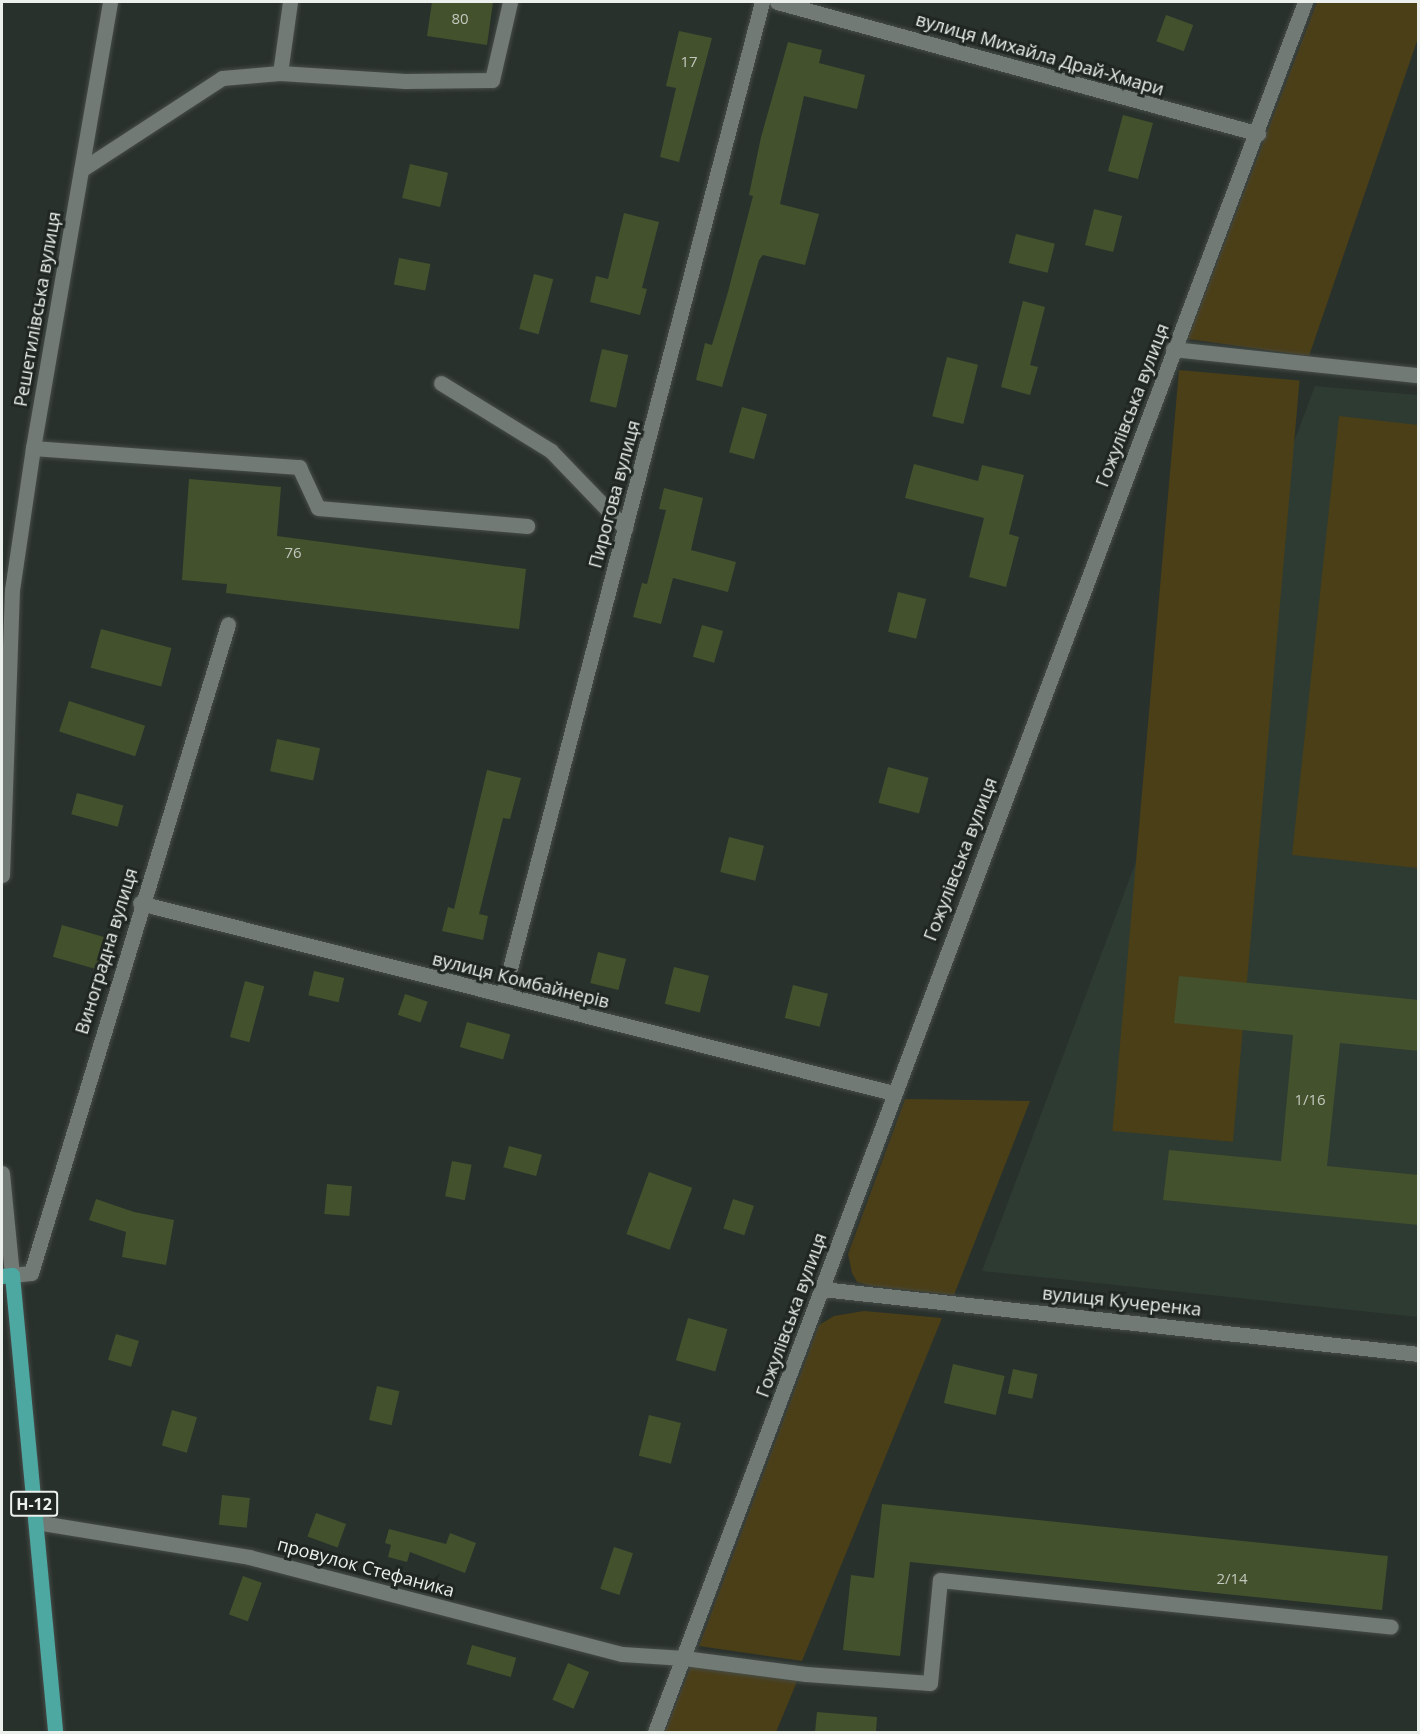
<!DOCTYPE html>
<meta charset="utf-8">
<style>
body{margin:0}
#map{position:relative;width:1420px;height:1734px;overflow:hidden;background:#29312c;font-family:"Open Sans",sans-serif}
div>[style]{position:absolute}
.built>*{inset:0;background:#2d3b32}
.green>*{inset:0;background:#4b3f18;transform-origin:0 0}
.building>*{inset:0;background:#44512d;transform-origin:0 0}
.roads{filter:drop-shadow(0 0 2px #464c48) drop-shadow(0 0 2px #464c48)}
.lane>*{height:15px;margin:-7.5px;padding:0 7.5px;transform-origin:7.5px;border-radius:7.5px;background:#717a74}
.street>*{height:15px;margin:-7.5px;padding:0 7.5px;transform-origin:7.5px;border-radius:7.5px;background:#717a74}
.secondary>*{height:15px;margin:-7.5px;padding:0 7.5px;transform-origin:7.5px;border-radius:7.5px;background:#717a74}
.primary>*{height:15px;margin:-7.5px;padding:0 7.5px;transform-origin:7.5px;border-radius:7.5px;background:#4da8a2}
span{translate:-50% -50%;white-space:nowrap;text-align:center;line-height:1.15;-webkit-text-stroke:6px #202722;paint-order:stroke}
.number-label{font-size:15px;color:#c1c8bd}
.number-label span{-webkit-text-stroke-width:0}
.shield-label span{padding:2px 4px;background:#202722;border:2px solid;border-radius:4px;-webkit-text-stroke-width:0}
.shield-label{font-size:16px;color:#ebf0ed;font-weight:700}
.street-label{font-size:18px;color:#ebf0ed}
.frame{position:absolute;inset:0;border:3px solid #ebf0ed;pointer-events:none}
</style>
<div id="map">
<div class="built">
<i style="clip-path:polygon(1315px 386px,1418px 395px,1418px 1317px,982px 1271px)"></i>
</div>
<div class="green">
<i style="clip-path:polygon(1317px 2px,1418px 2px,1418px 38px,1309px 356px,1188px 339px)"></i>
<i style="left:1179px;top:370px;width:121px;height:764px;rotate:5deg"></i>
<i style="clip-path:polygon(1339px 416px,1418px 425px,1418px 868px,1292px 855px)"></i>
<i style="clip-path:polygon(905px 1099px,1030px 1101px,954px 1295px,872px 1286px,857px 1282px,852px 1273px,848px 1254px)"></i>
<i style="clip-path:polygon(864px 1311px,942px 1318px,802px 1661px,699px 1646px,819px 1325px,834px 1316px)"></i>
<i style="clip-path:polygon(691px 1666px,798px 1679px,776px 1732px,665px 1732px)"></i>
</div>
<div class="building">
<i style="clip-path:polygon(432px 2px,493px 2px,487px 45px,427px 36px)"></i>
<i style="left:1166px;top:15px;width:29px;height:28px;rotate:20deg"></i>
<i style="clip-path:polygon(679px 31px,712px 38px,679px 162px,660px 157px,676px 88px,666px 86px)"></i>
<i style="clip-path:polygon(788px 42px,822px 50px,819px 63px,865px 75px,857px 109px,804px 96px,780px 204px,819px 214px,805px 265px,763px 255px,759px 260px,722px 387px,696px 380px,705px 343px,712px 345px,728px 292px,753px 196px,749px 195px,761px 137px)"></i>
<i style="left:1123px;top:115px;width:31px;height:58px;rotate:15deg"></i>
<i style="left:410px;top:164px;width:39px;height:35px;rotate:13deg"></i>
<i style="left:1094px;top:209px;width:29px;height:37px;rotate:14deg"></i>
<i style="clip-path:polygon(624px 213px,659px 222px,642px 288px,647px 289px,640px 315px,590px 302px,596px 276px,608px 279px)"></i>
<i style="left:1016px;top:234px;width:40px;height:30px;rotate:14deg"></i>
<i style="left:399px;top:258px;width:32px;height:27px;rotate:11deg"></i>
<i style="left:534px;top:274px;width:20px;height:57px;rotate:15deg"></i>
<i style="clip-path:polygon(1023px 301px,1045px 307px,1030px 365px,1038px 367px,1030px 395px,1001px 387px)"></i>
<i style="left:602px;top:349px;width:27px;height:54px;rotate:13deg"></i>
<i style="left:947px;top:357px;width:32px;height:61px;rotate:14deg"></i>
<i style="left:742px;top:407px;width:26px;height:47px;rotate:16deg"></i>
<i style="clip-path:polygon(914px 464px,978px 481px,982px 465px,1024px 475px,1009px 534px,1019px 537px,1006px 587px,969px 577px,984px 518px,905px 498px)"></i>
<i style="clip-path:polygon(189px 479px,281px 487px,277px 536px,526px 569px,519px 629px,226px 593px,227px 584px,182px 580px)"></i>
<i style="clip-path:polygon(664px 488px,703px 498px,691px 550px,736px 562px,728px 592px,673px 578px,661px 624px,633px 617px,642px 583px,647px 584px,666px 510px,659px 509px)"></i>
<i style="left:898px;top:592px;width:29px;height:41px;rotate:14deg"></i>
<i style="left:702px;top:625px;width:22px;height:33px;rotate:16deg"></i>
<i style="left:101px;top:629px;width:73px;height:40px;rotate:15deg"></i>
<i style="left:69px;top:701px;width:80px;height:32px;rotate:18deg"></i>
<i style="left:277px;top:739px;width:44px;height:33px;rotate:12deg"></i>
<i style="left:888px;top:767px;width:42px;height:37px;rotate:15deg"></i>
<i style="clip-path:polygon(487px 770px,521px 778px,510px 819px,503px 818px,479px 914px,488px 916px,483px 940px,442px 931px,448px 907px,454px 909px)"></i>
<i style="left:77px;top:793px;width:48px;height:22px;rotate:15deg"></i>
<i style="left:729px;top:837px;width:36px;height:36px;rotate:14deg"></i>
<i style="left:62px;top:925px;width:50px;height:33px;rotate:16deg"></i>
<i style="left:598px;top:952px;width:29px;height:32px;rotate:14deg"></i>
<i style="left:674px;top:967px;width:36px;height:38px;rotate:14deg"></i>
<i style="left:314px;top:971px;width:31px;height:25px;rotate:13deg"></i>
<i style="clip-path:polygon(1179px 976px,1419px 1000px,1419px 1051px,1340px 1043px,1327px 1166px,1419px 1175px,1419px 1225px,1163px 1200px,1169px 1150px,1281px 1161px,1293px 1035px,1174px 1023px)"></i>
<i style="left:245px;top:981px;width:20px;height:58px;rotate:15deg"></i>
<i style="left:793px;top:985px;width:36px;height:34px;rotate:14deg"></i>
<i style="left:405px;top:994px;width:24px;height:22px;rotate:19deg"></i>
<i style="left:467px;top:1022px;width:45px;height:26px;rotate:16deg"></i>
<i style="left:509px;top:1146px;width:34px;height:22px;rotate:15deg"></i>
<i style="left:452px;top:1161px;width:20px;height:36px;rotate:11deg"></i>
<i style="left:649px;top:1172px;width:46px;height:66px;rotate:20deg"></i>
<i style="left:327px;top:1184px;width:25px;height:30px;rotate:5deg"></i>
<i style="clip-path:polygon(96px 1199px,134px 1212px,174px 1220px,166px 1265px,122px 1257px,126px 1232px,89px 1220px)"></i>
<i style="left:733px;top:1199px;width:22px;height:31px;rotate:18deg"></i>
<i style="left:688px;top:1318px;width:41px;height:44px;rotate:16deg"></i>
<i style="left:116px;top:1334px;width:24px;height:27px;rotate:17deg"></i>
<i style="left:953px;top:1364px;width:53px;height:40px;rotate:13deg"></i>
<i style="left:1013px;top:1369px;width:25px;height:25px;rotate:12deg"></i>
<i style="left:377px;top:1386px;width:23px;height:35px;rotate:13deg"></i>
<i style="left:172px;top:1410px;width:26px;height:37px;rotate:16deg"></i>
<i style="left:649px;top:1415px;width:33px;height:42px;rotate:14deg"></i>
<i style="left:222px;top:1495px;width:28px;height:30px;rotate:6deg"></i>
<i style="clip-path:polygon(882px 1504px,1388px 1556px,1382px 1610px,910px 1562px,900px 1656px,843px 1650px,851px 1575px,874px 1578px)"></i>
<i style="left:316px;top:1513px;width:32px;height:25px;rotate:20deg"></i>
<i style="clip-path:polygon(389px 1529px,446px 1544px,450px 1533px,476px 1543px,465px 1573px,410px 1552px,407px 1562px,388px 1557px,391px 1545px,385px 1543px)"></i>
<i style="left:614px;top:1547px;width:20px;height:44px;rotate:18deg"></i>
<i style="left:243px;top:1576px;width:20px;height:41px;rotate:20deg"></i>
<i style="left:472px;top:1645px;width:46px;height:20px;rotate:16deg"></i>
<i style="left:568px;top:1663px;width:23px;height:40px;rotate:23deg"></i>
<i style="clip-path:polygon(817px 1712px,877px 1717px,876px 1732px,815px 1732px)"></i>
</div>
<div class="roads">
<div class="lane">
<i style="left:280px;top:73px;width:72px;rotate:-82deg"></i>
<i style="left:81px;top:170px;width:168px;rotate:-33.1deg"></i>
<i style="left:222px;top:78px;width:58px;rotate:-4.9deg"></i>
<i style="left:280px;top:73px;width:125px;rotate:3.7deg"></i>
<i style="left:405px;top:81px;width:87px;rotate:-0.7deg"></i>
<i style="left:492px;top:80px;width:80px;rotate:-77deg"></i>
<i style="left:1173px;top:349px;width:246px;rotate:6.1deg"></i>
<i style="left:441px;top:383px;width:129px;rotate:31.7deg"></i>
<i style="left:551px;top:451px;width:107px;rotate:46.1deg"></i>
<i style="left:33px;top:448px;width:267px;rotate:4.1deg"></i>
<i style="left:299px;top:467px;width:45px;rotate:65.1deg"></i>
<i style="left:318px;top:508px;width:210px;rotate:4.9deg"></i>
<i style="left:684px;top:1658px;width:123px;rotate:7.5deg"></i>
<i style="left:806px;top:1674px;width:124px;rotate:4.2deg"></i>
<i style="left:930px;top:1683px;width:103px;rotate:-84.5deg"></i>
<i style="left:940px;top:1580px;width:453px;rotate:5.9deg"></i>
</div>
<div class="street">
<i style="left:777px;top:2px;width:499px;rotate:15.3deg"></i>
<i style="left:140px;top:903px;width:777px;rotate:14.16deg"></i>
<i style="left:503px;top:995px;width:1026px;rotate:-75.38deg"></i>
<i style="left:12px;top:1275px;width:19px;rotate:-6deg"></i>
<i style="left:31px;top:1273px;width:678px;rotate:-73.11deg"></i>
<i style="left:822px;top:1289px;width:600px;rotate:6.22deg"></i>
<i style="left:36px;top:1522px;width:216px;rotate:9.3deg"></i>
<i style="left:249px;top:1557px;width:385px;rotate:14.6deg"></i>
<i style="left:622px;top:1654px;width:62px;rotate:3.7deg"></i>
</div>
<div class="secondary">
<i style="left:2px;top:875px;width:285px;rotate:-88deg"></i>
<i style="left:12px;top:590px;width:144px;rotate:-81.6deg"></i>
<i style="left:33px;top:448px;width:453px;rotate:-80.2deg"></i>
<i style="left:2px;top:1173px;width:102px;rotate:84.4deg"></i>
<i style="left:655px;top:1732px;width:1848px;rotate:-69.41deg"></i>
</div>
<div class="primary">
<i style="left:2px;top:1276px;width:10px;rotate:-6deg"></i>
<i style="left:12px;top:1275px;width:459px;rotate:84.6deg"></i>
</div>
</div>
<div class="number-label">
<span style="left:460px;top:19px">80</span>
<span style="left:689px;top:62px">17</span>
<span style="left:293px;top:553px">76</span>
<span style="left:1310px;top:1100px">1/16</span>
<span style="left:1232px;top:1579px">2/14</span>
</div>
<div class="shield-label">
<span style="left:34px;top:1504px">Н-12</span>
</div>
<div class="street-label">
<span style="left:1040px;top:54px;rotate:16deg">вулиця Михайла Драй-Хмари</span>
<span style="left:37px;top:309px;rotate:-80deg">Решетилівська вулиця</span>
<span style="left:1132px;top:405px;rotate:-69deg">Гожулівська вулиця</span>
<span style="left:614px;top:494px;rotate:-75deg">Пирогова вулиця</span>
<span style="left:960px;top:859px;rotate:-69deg">Гожулівська вулиця</span>
<span style="left:106px;top:951px;rotate:-73deg">Виноградна вулиця</span>
<span style="left:521px;top:980px;rotate:14deg">вулиця Комбайнерів</span>
<span style="left:1122px;top:1301px;rotate:6deg">вулиця Кучеренка</span>
<span style="left:791px;top:1315px;rotate:-70deg">Гожулівська вулиця</span>
<span style="left:366px;top:1567px;rotate:15deg">провулок Стефаника</span>
</div>
<div class="frame"></div>
</div>
